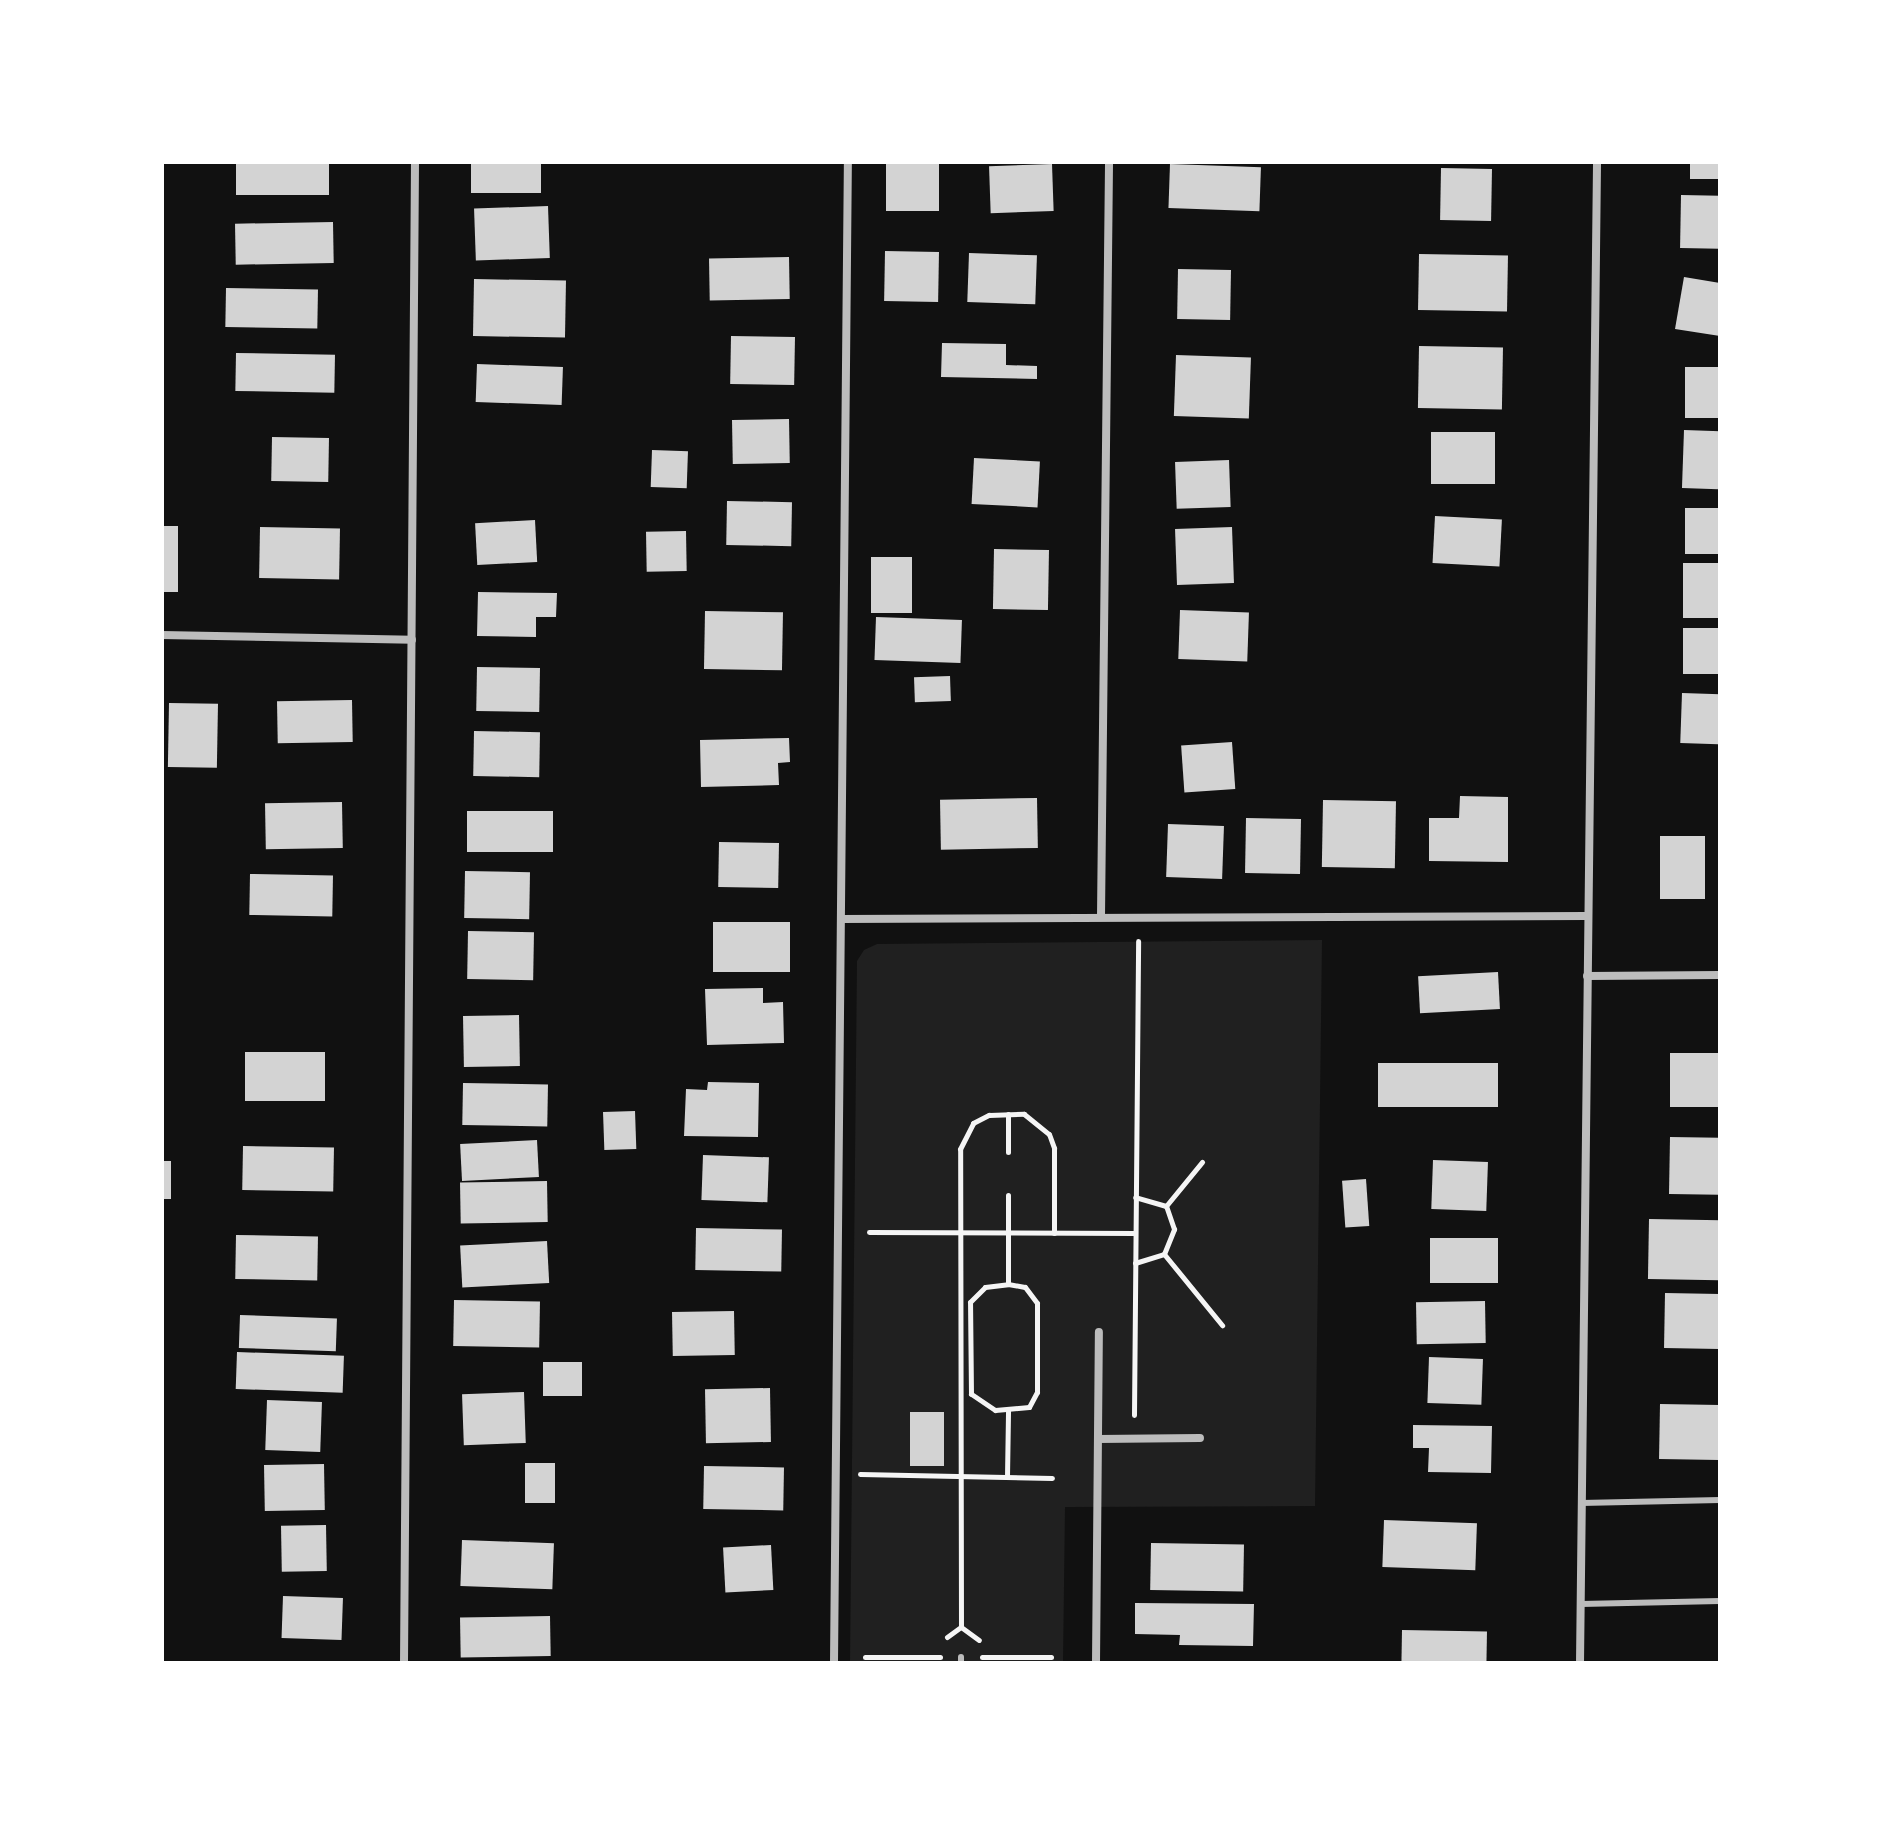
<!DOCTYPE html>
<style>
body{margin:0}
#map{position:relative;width:1882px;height:1825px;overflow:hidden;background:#111;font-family:"Alegreya Sans",sans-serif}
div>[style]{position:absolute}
.green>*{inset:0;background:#202020}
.building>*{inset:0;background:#d3d3d3;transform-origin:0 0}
.path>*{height:5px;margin:-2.5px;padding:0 2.5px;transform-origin:2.5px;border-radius:2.5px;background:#f5f5f5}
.service>*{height:6px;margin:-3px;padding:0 3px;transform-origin:3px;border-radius:3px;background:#bcbcbc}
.minor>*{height:8px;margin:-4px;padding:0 4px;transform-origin:4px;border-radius:4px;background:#bcbcbc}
span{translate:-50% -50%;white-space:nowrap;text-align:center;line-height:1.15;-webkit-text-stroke:8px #fff;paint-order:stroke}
.frame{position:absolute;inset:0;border:164px solid #fff;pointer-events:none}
</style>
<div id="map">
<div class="green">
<i style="clip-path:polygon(1322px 940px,1315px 1506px,1065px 1507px,1063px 1663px,850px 1663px,857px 961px,864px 950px,877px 944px)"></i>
</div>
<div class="building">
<i style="left:236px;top:162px;width:93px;height:33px"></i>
<i style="left:471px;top:162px;width:70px;height:31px"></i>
<i style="left:886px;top:162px;width:53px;height:49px"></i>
<i style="left:1690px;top:162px;width:30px;height:17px"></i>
<i style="left:1052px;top:164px;width:47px;height:63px;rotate:88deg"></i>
<i style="left:1170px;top:164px;width:91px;height:44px;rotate:2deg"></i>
<i style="left:1441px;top:168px;width:51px;height:52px;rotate:1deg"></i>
<i style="left:1681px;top:195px;width:39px;height:53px;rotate:1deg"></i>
<i style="left:548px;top:206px;width:52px;height:74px;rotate:88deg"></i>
<i style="left:333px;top:222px;width:41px;height:98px;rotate:89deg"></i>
<i style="left:885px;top:251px;width:54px;height:50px;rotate:1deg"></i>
<i style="left:969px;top:253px;width:68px;height:49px;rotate:2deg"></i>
<i style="left:1419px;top:254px;width:89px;height:56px;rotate:1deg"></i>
<i style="left:789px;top:257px;width:42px;height:80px;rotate:89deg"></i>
<i style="left:1178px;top:269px;width:53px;height:50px;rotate:1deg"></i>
<i style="clip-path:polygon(1684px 277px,1720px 283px,1720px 336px,1675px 329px)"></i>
<i style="left:474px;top:279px;width:92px;height:57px;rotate:1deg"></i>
<i style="left:226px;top:288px;width:92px;height:39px;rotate:1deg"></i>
<i style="left:731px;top:336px;width:64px;height:48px;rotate:1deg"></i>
<i style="clip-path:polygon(942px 343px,1006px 344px,1006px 365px,1037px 366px,1037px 379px,941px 377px)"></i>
<i style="left:1419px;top:346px;width:84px;height:62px;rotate:1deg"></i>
<i style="left:236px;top:353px;width:99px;height:38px;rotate:1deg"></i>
<i style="left:1176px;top:355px;width:75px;height:61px;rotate:2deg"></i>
<i style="left:477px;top:364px;width:86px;height:38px;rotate:2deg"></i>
<i style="left:1720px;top:367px;width:51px;height:35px;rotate:90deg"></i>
<i style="left:789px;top:419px;width:44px;height:57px;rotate:89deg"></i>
<i style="left:1684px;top:430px;width:36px;height:58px;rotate:2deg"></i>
<i style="left:1431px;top:432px;width:64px;height:52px"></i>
<i style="left:272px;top:437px;width:57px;height:44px;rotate:1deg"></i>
<i style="left:652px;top:450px;width:36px;height:37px;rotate:2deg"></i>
<i style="left:974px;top:458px;width:66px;height:46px;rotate:3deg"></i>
<i style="left:1229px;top:460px;width:47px;height:54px;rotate:88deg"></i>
<i style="left:727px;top:501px;width:65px;height:44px;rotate:1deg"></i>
<i style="left:1685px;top:508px;width:35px;height:46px"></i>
<i style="left:1435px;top:516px;width:67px;height:47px;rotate:3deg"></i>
<i style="left:535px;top:520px;width:42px;height:60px;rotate:87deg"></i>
<i style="left:162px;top:526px;width:16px;height:66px"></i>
<i style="left:260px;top:527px;width:80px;height:51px;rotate:1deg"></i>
<i style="left:1232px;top:527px;width:56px;height:57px;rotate:88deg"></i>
<i style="left:686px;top:531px;width:40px;height:40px;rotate:89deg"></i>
<i style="left:994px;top:549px;width:55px;height:60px;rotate:1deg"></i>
<i style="left:871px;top:557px;width:41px;height:56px"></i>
<i style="left:1683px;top:563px;width:37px;height:55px"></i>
<i style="clip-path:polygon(478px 592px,557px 593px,556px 617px,536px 617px,536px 637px,477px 636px)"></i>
<i style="left:1180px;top:610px;width:69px;height:49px;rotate:2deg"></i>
<i style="left:705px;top:611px;width:78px;height:58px;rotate:1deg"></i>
<i style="left:876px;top:617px;width:86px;height:43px;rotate:2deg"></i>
<i style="left:1683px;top:628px;width:37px;height:46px"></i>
<i style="left:477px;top:667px;width:63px;height:44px;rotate:1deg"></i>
<i style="left:950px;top:676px;width:25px;height:36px;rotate:88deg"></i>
<i style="left:1682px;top:693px;width:38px;height:50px;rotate:2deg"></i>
<i style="left:352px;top:700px;width:42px;height:75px;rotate:89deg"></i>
<i style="left:169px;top:703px;width:49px;height:64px;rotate:1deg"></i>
<i style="left:474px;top:731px;width:66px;height:45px;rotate:1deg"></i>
<i style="clip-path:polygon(789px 738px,790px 762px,778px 763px,779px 785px,701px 787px,700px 740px)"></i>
<i style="left:1232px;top:742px;width:47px;height:51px;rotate:86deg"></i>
<i style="clip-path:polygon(1460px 796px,1508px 797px,1508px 862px,1429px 861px,1429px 818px,1459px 818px)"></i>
<i style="left:1037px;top:798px;width:50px;height:97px;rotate:89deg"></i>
<i style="left:1323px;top:800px;width:73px;height:67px;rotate:1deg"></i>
<i style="left:342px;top:802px;width:46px;height:77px;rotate:89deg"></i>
<i style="left:467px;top:811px;width:86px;height:41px"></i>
<i style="left:1246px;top:818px;width:55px;height:55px;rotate:1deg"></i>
<i style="left:1168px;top:824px;width:56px;height:53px;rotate:2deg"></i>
<i style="left:1660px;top:836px;width:45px;height:63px"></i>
<i style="left:719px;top:842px;width:60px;height:45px;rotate:1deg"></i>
<i style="left:465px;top:871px;width:65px;height:47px;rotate:1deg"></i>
<i style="left:250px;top:874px;width:83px;height:41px;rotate:1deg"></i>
<i style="left:790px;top:922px;width:50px;height:77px;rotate:90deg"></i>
<i style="left:468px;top:931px;width:66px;height:48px;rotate:1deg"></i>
<i style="left:1498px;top:972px;width:37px;height:80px;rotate:87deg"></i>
<i style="clip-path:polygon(763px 988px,763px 1003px,783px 1002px,784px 1043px,707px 1045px,705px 989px)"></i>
<i style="left:519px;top:1015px;width:51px;height:56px;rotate:89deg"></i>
<i style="left:325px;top:1052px;width:49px;height:80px;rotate:90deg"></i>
<i style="left:1670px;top:1053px;width:50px;height:54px"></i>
<i style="left:1378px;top:1063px;width:120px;height:44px"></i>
<i style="clip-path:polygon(708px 1082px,759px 1083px,758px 1137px,684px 1136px,686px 1089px,707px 1090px)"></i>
<i style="left:463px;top:1083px;width:85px;height:42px;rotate:1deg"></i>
<i style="left:635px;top:1111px;width:38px;height:32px;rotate:88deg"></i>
<i style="left:1670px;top:1137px;width:50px;height:57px;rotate:1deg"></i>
<i style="left:537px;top:1140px;width:37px;height:77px;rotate:87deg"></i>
<i style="left:243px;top:1146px;width:91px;height:44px;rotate:1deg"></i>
<i style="left:703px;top:1155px;width:66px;height:45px;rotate:2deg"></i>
<i style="left:1433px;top:1160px;width:55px;height:49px;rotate:2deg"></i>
<i style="left:162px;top:1161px;width:9px;height:38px"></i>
<i style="left:1366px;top:1179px;width:47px;height:24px;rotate:86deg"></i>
<i style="left:547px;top:1181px;width:41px;height:87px;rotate:89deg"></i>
<i style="left:1649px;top:1219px;width:71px;height:60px;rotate:1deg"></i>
<i style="left:696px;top:1228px;width:86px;height:42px;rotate:1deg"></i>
<i style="left:236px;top:1235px;width:82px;height:44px;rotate:1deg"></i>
<i style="left:1430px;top:1238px;width:68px;height:45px"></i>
<i style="left:547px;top:1241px;width:42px;height:87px;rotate:87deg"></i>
<i style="left:1665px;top:1293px;width:55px;height:55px;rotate:1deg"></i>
<i style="left:454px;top:1300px;width:86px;height:46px;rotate:1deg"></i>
<i style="left:1485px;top:1301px;width:42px;height:69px;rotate:89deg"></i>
<i style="left:734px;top:1311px;width:44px;height:62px;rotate:89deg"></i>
<i style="left:240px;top:1315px;width:97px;height:33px;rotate:2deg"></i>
<i style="left:237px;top:1352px;width:107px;height:37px;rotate:2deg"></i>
<i style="left:1429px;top:1357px;width:54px;height:46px;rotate:2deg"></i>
<i style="left:543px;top:1362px;width:39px;height:34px"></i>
<i style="left:770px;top:1388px;width:54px;height:65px;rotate:89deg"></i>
<i style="left:524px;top:1392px;width:51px;height:62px;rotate:88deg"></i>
<i style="left:267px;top:1400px;width:55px;height:50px;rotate:2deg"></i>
<i style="left:1660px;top:1404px;width:60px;height:55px;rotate:1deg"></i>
<i style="left:910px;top:1412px;width:34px;height:54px"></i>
<i style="clip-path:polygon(1413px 1425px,1492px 1426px,1491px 1473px,1428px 1472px,1429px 1448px,1413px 1448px)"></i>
<i style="left:525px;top:1463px;width:30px;height:40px"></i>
<i style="left:324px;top:1464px;width:46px;height:60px;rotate:89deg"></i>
<i style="left:704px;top:1466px;width:80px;height:43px;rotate:1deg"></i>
<i style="left:1384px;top:1520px;width:93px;height:47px;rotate:2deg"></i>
<i style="left:326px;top:1525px;width:46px;height:45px;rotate:89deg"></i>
<i style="left:462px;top:1540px;width:92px;height:46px;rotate:2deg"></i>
<i style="left:1151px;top:1543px;width:93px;height:47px;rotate:1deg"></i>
<i style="left:771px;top:1545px;width:45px;height:48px;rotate:87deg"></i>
<i style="left:283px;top:1596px;width:60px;height:42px;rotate:2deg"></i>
<i style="clip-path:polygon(1135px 1603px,1254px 1604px,1253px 1646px,1179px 1645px,1180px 1635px,1135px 1634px)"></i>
<i style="left:550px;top:1616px;width:40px;height:90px;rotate:89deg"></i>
<i style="left:1402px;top:1630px;width:85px;height:33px;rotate:1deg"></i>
</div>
<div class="path">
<i style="left:1008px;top:1114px;width:38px;rotate:90deg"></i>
<i style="left:1008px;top:1195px;width:89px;rotate:90deg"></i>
<i style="left:1166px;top:1206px;width:57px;rotate:-50.7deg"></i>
<i style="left:869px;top:1232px;width:266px;rotate:0.2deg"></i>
<i style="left:1164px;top:1254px;width:92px;rotate:50.8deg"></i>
<i style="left:1135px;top:1263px;width:30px;rotate:-17deg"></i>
<i style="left:1164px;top:1254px;width:27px;rotate:-68deg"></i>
<i style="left:1174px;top:1229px;width:24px;rotate:-109deg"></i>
<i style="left:1166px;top:1206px;width:32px;rotate:-164deg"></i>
<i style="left:1008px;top:1284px;width:17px;rotate:10deg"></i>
<i style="left:1025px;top:1287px;width:20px;rotate:53deg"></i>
<i style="left:1037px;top:1303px;width:89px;rotate:90deg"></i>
<i style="left:1037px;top:1392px;width:17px;rotate:118deg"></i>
<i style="left:1029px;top:1407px;width:34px;rotate:175deg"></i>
<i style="left:995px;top:1410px;width:29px;rotate:-146deg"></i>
<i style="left:971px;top:1394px;width:92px;rotate:-90.6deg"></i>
<i style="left:970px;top:1302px;width:21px;rotate:-45deg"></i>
<i style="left:985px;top:1287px;width:23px;rotate:-7deg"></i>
<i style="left:1134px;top:1415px;width:474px;rotate:-89.5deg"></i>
<i style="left:860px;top:1474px;width:192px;rotate:1.2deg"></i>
<i style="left:1007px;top:1477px;width:67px;rotate:-89.1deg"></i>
<i style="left:961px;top:1627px;width:478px;rotate:-90.1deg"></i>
<i style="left:960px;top:1149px;width:29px;rotate:-63deg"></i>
<i style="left:973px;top:1123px;width:18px;rotate:-27deg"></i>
<i style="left:989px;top:1115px;width:35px;rotate:-2deg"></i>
<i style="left:1024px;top:1114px;width:32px;rotate:39deg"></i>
<i style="left:1049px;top:1134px;width:15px;rotate:70deg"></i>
<i style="left:1054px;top:1148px;width:85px;rotate:90deg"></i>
<i style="left:947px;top:1637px;width:17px;rotate:-36deg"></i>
<i style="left:961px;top:1627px;width:22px;rotate:36deg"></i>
<i style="left:865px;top:1657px;width:75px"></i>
<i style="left:982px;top:1657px;width:69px"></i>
</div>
<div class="service">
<i style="left:1581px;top:1503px;width:139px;rotate:-1.2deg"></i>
<i style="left:1581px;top:1604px;width:139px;rotate:-1.2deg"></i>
<i style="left:961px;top:1657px;width:6px;rotate:90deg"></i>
</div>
<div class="minor">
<i style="left:162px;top:635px;width:250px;rotate:1.1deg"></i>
<i style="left:1101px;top:916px;width:754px;rotate:-89.39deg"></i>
<i style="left:841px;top:919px;width:746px;rotate:-0.23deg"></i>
<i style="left:1587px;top:976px;width:133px;rotate:-0.4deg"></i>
<i style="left:1098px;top:1439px;width:102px;rotate:-0.6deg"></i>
<i style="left:404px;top:1663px;width:1501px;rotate:-89.58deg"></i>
<i style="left:834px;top:1663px;width:1501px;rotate:-89.47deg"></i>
<i style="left:1096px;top:1663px;width:331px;rotate:-89.5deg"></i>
<i style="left:1580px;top:1663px;width:1501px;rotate:-89.35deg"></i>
</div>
<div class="frame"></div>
</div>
